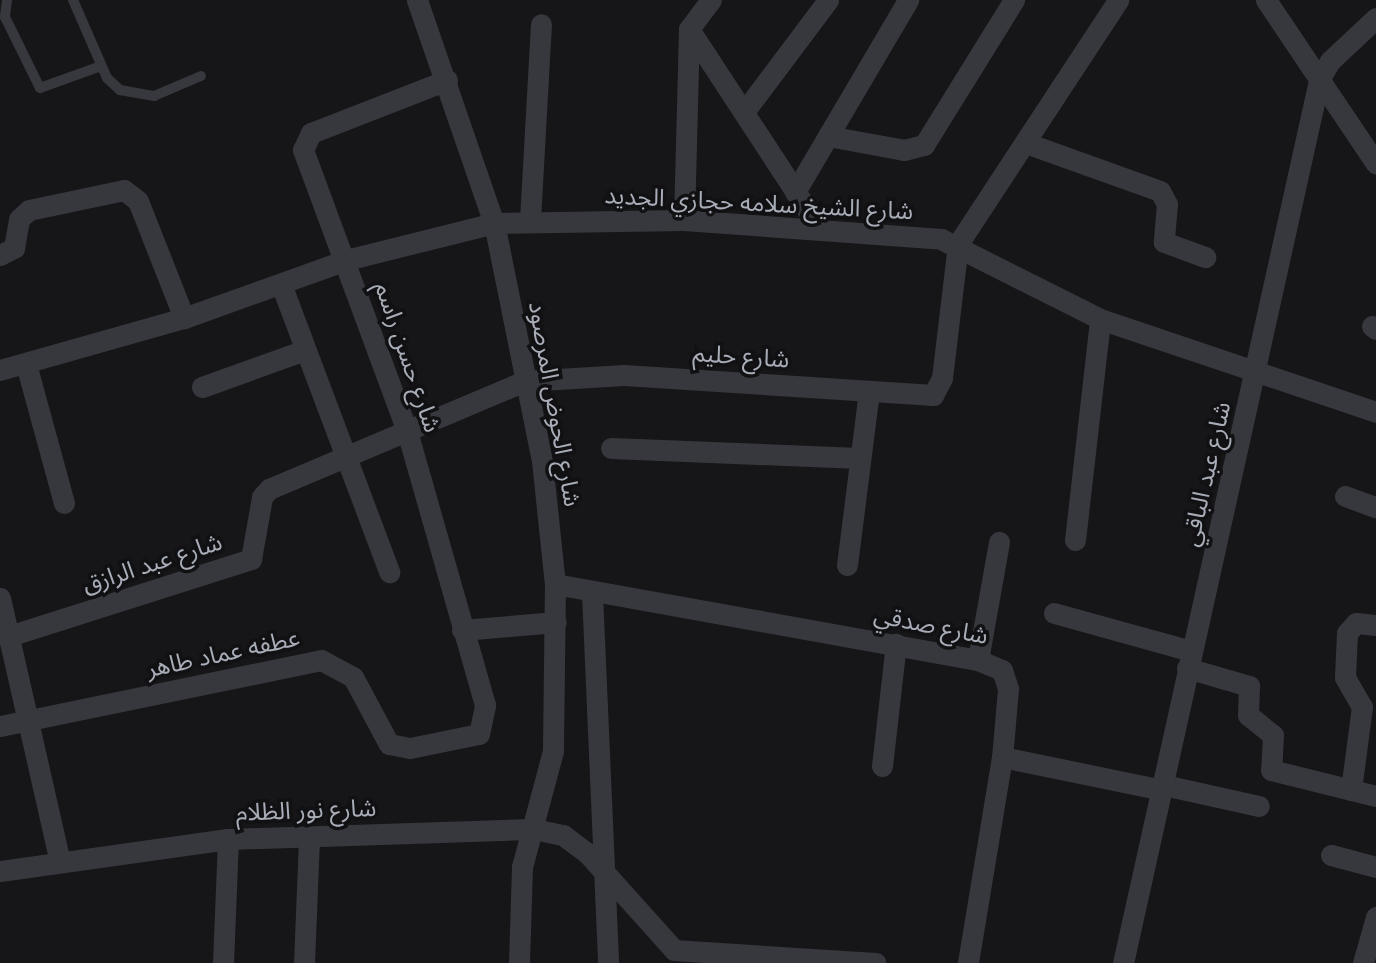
<!DOCTYPE html>
<meta charset="utf-8">
<style>
body{margin:0}
#map{position:relative;width:1376px;height:963px;overflow:hidden;background:#161618;font-family:Raleway,"Noto Sans Arabic",sans-serif}
div>[style]{position:absolute}
.service>*{height:10px;margin:-5px;padding:0 5px;transform-origin:5px;border-radius:5px;background:#37383d}
.minor>*{height:21px;margin:-10.5px;padding:0 10.5px;transform-origin:10.5px;border-radius:10.5px;background:#37383d}
span{translate:-50% -50%;white-space:nowrap;text-align:center;line-height:1.15;-webkit-text-stroke:7px #111113;paint-order:stroke}
.street-label{font-size:24px;color:#a8adb8}
</style>
<div id="map">
<div class="service">
<i style="left:7px;top:0;width:17px;rotate:97deg"></i>
<i style="left:5px;top:17px;width:79px;rotate:63.8deg"></i>
<i style="left:40px;top:88px;width:65px;rotate:-19.8deg"></i>
<i style="left:73px;top:0;width:85px;rotate:66.4deg"></i>
<i style="left:107px;top:78px;width:18px;rotate:43deg"></i>
<i style="left:120px;top:90px;width:35px;rotate:10deg"></i>
<i style="left:154px;top:96px;width:51px;rotate:-23.1deg"></i>
</div>
<div class="minor">
<i style="left:417px;top:0;width:236px;rotate:71deg"></i>
<i style="left:494px;top:223px;width:243px;rotate:78.6deg"></i>
<i style="left:542px;top:461px;width:124px;rotate:84deg"></i>
<i style="left:555px;top:584px;width:167px;rotate:90.7deg"></i>
<i style="left:553px;top:751px;width:120px;rotate:105deg"></i>
<i style="left:522px;top:867px;width:96px;rotate:91.8deg"></i>
<i style="left:1266px;top:0;width:197px;rotate:56.1deg"></i>
<i style="left:689px;top:29px;width:239px;rotate:56.8deg"></i>
<i style="left:689px;top:29px;width:36px;rotate:-53deg"></i>
<i style="left:744px;top:112px;width:140px;rotate:-53.1deg"></i>
<i style="left:828px;top:136px;width:77px;rotate:10.4deg"></i>
<i style="left:904px;top:150px;width:21px;rotate:-14deg"></i>
<i style="left:924px;top:145px;width:171px;rotate:-58.2deg"></i>
<i style="left:1026px;top:143px;width:142px;rotate:19.7deg"></i>
<i style="left:1160px;top:191px;width:15px;rotate:62deg"></i>
<i style="left:1167px;top:204px;width:38px;rotate:95deg"></i>
<i style="left:1164px;top:242px;width:44px;rotate:20.1deg"></i>
<i style="left:795px;top:192px;width:223px;rotate:-59.5deg"></i>
<i style="left:530px;top:220px;width:196px;rotate:-86.8deg"></i>
<i style="left:684px;top:220px;width:191px;rotate:-88.5deg"></i>
<i style="left:0;top:255px;width:16px;rotate:-27deg"></i>
<i style="left:14px;top:248px;width:29px;rotate:-80deg"></i>
<i style="left:19px;top:219px;width:13px;rotate:-42deg"></i>
<i style="left:29px;top:210px;width:97px;rotate:-11.9deg"></i>
<i style="left:124px;top:190px;width:18px;rotate:38deg"></i>
<i style="left:138px;top:201px;width:126px;rotate:68.5deg"></i>
<i style="left:281px;top:284px;width:308px;rotate:69.4deg"></i>
<i style="left:1372px;top:326px;width:5px;rotate:37deg"></i>
<i style="left:26px;top:364px;width:144px;rotate:74.7deg"></i>
<i style="left:0;top:370px;width:191px;rotate:-15.8deg"></i>
<i style="left:184px;top:318px;width:172px;rotate:-19.7deg"></i>
<i style="left:346px;top:260px;width:153px;rotate:-14deg"></i>
<i style="left:494px;top:223px;width:190px;rotate:-0.9deg"></i>
<i style="left:684px;top:220px;width:258px;rotate:4.2deg"></i>
<i style="left:941px;top:239px;width:178px;rotate:26.7deg"></i>
<i style="left:1100px;top:319px;width:291px;rotate:18.6deg"></i>
<i style="left:202px;top:387px;width:109px;rotate:-19.8deg"></i>
<i style="left:611px;top:448px;width:248px;rotate:2.3deg"></i>
<i style="left:1345px;top:496px;width:33px;rotate:20deg"></i>
<i style="left:1075px;top:540px;width:222px;rotate:-83.5deg"></i>
<i style="left:847px;top:565px;width:174px;rotate:-82.8deg"></i>
<i style="left:555px;top:584px;width:430px;rotate:10.2deg"></i>
<i style="left:978px;top:660px;width:26px;rotate:23deg"></i>
<i style="left:1002px;top:670px;width:20px;rotate:72deg"></i>
<i style="left:1008px;top:689px;width:68px;rotate:95deg"></i>
<i style="left:1002px;top:757px;width:209px;rotate:99.4deg"></i>
<i style="left:592px;top:593px;width:370px;rotate:87.5deg"></i>
<i style="left:0;top:598px;width:267px;rotate:77.2deg"></i>
<i style="left:1054px;top:613px;width:142px;rotate:15.5deg"></i>
<i style="left:462px;top:630px;width:94px;rotate:-4.9deg"></i>
<i style="left:12px;top:635px;width:251px;rotate:-17.6deg"></i>
<i style="left:251px;top:559px;width:63px;rotate:-79.9deg"></i>
<i style="left:262px;top:497px;width:11px;rotate:-49deg"></i>
<i style="left:269px;top:489px;width:278px;rotate:-22.9deg"></i>
<i style="left:525px;top:381px;width:99px;rotate:-3.5deg"></i>
<i style="left:624px;top:375px;width:310px;rotate:3.7deg"></i>
<i style="left:933px;top:395px;width:19px;rotate:-62deg"></i>
<i style="left:942px;top:378px;width:135px;rotate:-83.2deg"></i>
<i style="left:958px;top:244px;width:292px;rotate:-56.7deg"></i>
<i style="left:978px;top:660px;width:120px;rotate:-79.9deg"></i>
<i style="left:1187px;top:668px;width:65px;rotate:16.2deg"></i>
<i style="left:1249px;top:686px;width:29px;rotate:92deg"></i>
<i style="left:1248px;top:715px;width:32px;rotate:39deg"></i>
<i style="left:1273px;top:735px;width:35px;rotate:93deg"></i>
<i style="left:1271px;top:770px;width:108px;rotate:13.9deg"></i>
<i style="left:0;top:726px;width:328px;rotate:-11.6deg"></i>
<i style="left:321px;top:660px;width:36px;rotate:28deg"></i>
<i style="left:353px;top:677px;width:76px;rotate:61.8deg"></i>
<i style="left:389px;top:744px;width:21px;rotate:11deg"></i>
<i style="left:410px;top:748px;width:70px;rotate:-11.5deg"></i>
<i style="left:479px;top:734px;width:30px;rotate:-78deg"></i>
<i style="left:485px;top:705px;width:285px;rotate:-105.9deg"></i>
<i style="left:407px;top:431px;width:300px;rotate:-110.3deg"></i>
<i style="left:303px;top:150px;width:19px;rotate:-65deg"></i>
<i style="left:311px;top:133px;width:146px;rotate:-21.3deg"></i>
<i style="left:1002px;top:757px;width:164px;rotate:11.6deg"></i>
<i style="left:882px;top:766px;width:123px;rotate:-83.5deg"></i>
<i style="left:1164px;top:785px;width:97px;rotate:12.5deg"></i>
<i style="left:1351px;top:790px;width:84px;rotate:-82.5deg"></i>
<i style="left:1362px;top:707px;width:34px;rotate:-120deg"></i>
<i style="left:1345px;top:677px;width:44px;rotate:-87.4deg"></i>
<i style="left:1347px;top:633px;width:13px;rotate:-48deg"></i>
<i style="left:1356px;top:623px;width:20px;rotate:6deg"></i>
<i style="left:1331px;top:855px;width:47px;rotate:14.9deg"></i>
<i style="left:0;top:871px;width:230px;rotate:-8deg"></i>
<i style="left:228px;top:839px;width:306px;rotate:-1.9deg"></i>
<i style="left:534px;top:829px;width:30px;rotate:12deg"></i>
<i style="left:563px;top:835px;width:31px;rotate:37deg"></i>
<i style="left:588px;top:854px;width:129px;rotate:48.1deg"></i>
<i style="left:674px;top:950px;width:202px;rotate:3.7deg"></i>
<i style="left:223px;top:963px;width:124px;rotate:-87.7deg"></i>
<i style="left:304px;top:963px;width:127px;rotate:-87.7deg"></i>
<i style="left:1123px;top:963px;width:904px;rotate:-77.48deg"></i>
<i style="left:1319px;top:80px;width:22px;rotate:-60deg"></i>
<i style="left:1330px;top:61px;width:63px;rotate:-43.1deg"></i>
<i style="left:1363px;top:963px;width:48px;rotate:-74.2deg"></i>
</div>
<div class="street-label">
<span style="left:759px;top:203px;rotate:3deg">شارع الشيخ سلامه حجازي الجديد</span>
<span style="left:741px;top:356px;rotate:4deg">شارع حليم</span>
<span style="left:408px;top:357px;rotate:71deg">شارع حسن راسم</span>
<span style="left:555px;top:404px;rotate:80deg">شارع الحوض المرصود</span>
<span style="left:1206px;top:474px;rotate:-77deg">شارع عبد الباقي</span>
<span style="left:152px;top:563px;rotate:-18deg">شارع عبد الرازق</span>
<span style="left:931px;top:625px;rotate:11deg">شارع صدقي</span>
<span style="left:223px;top:653px;rotate:-12deg">عطفه عماد طاهر</span>
<span style="left:306px;top:810px;rotate:-2deg">شارع نور الظلام</span>
</div>
</div>
